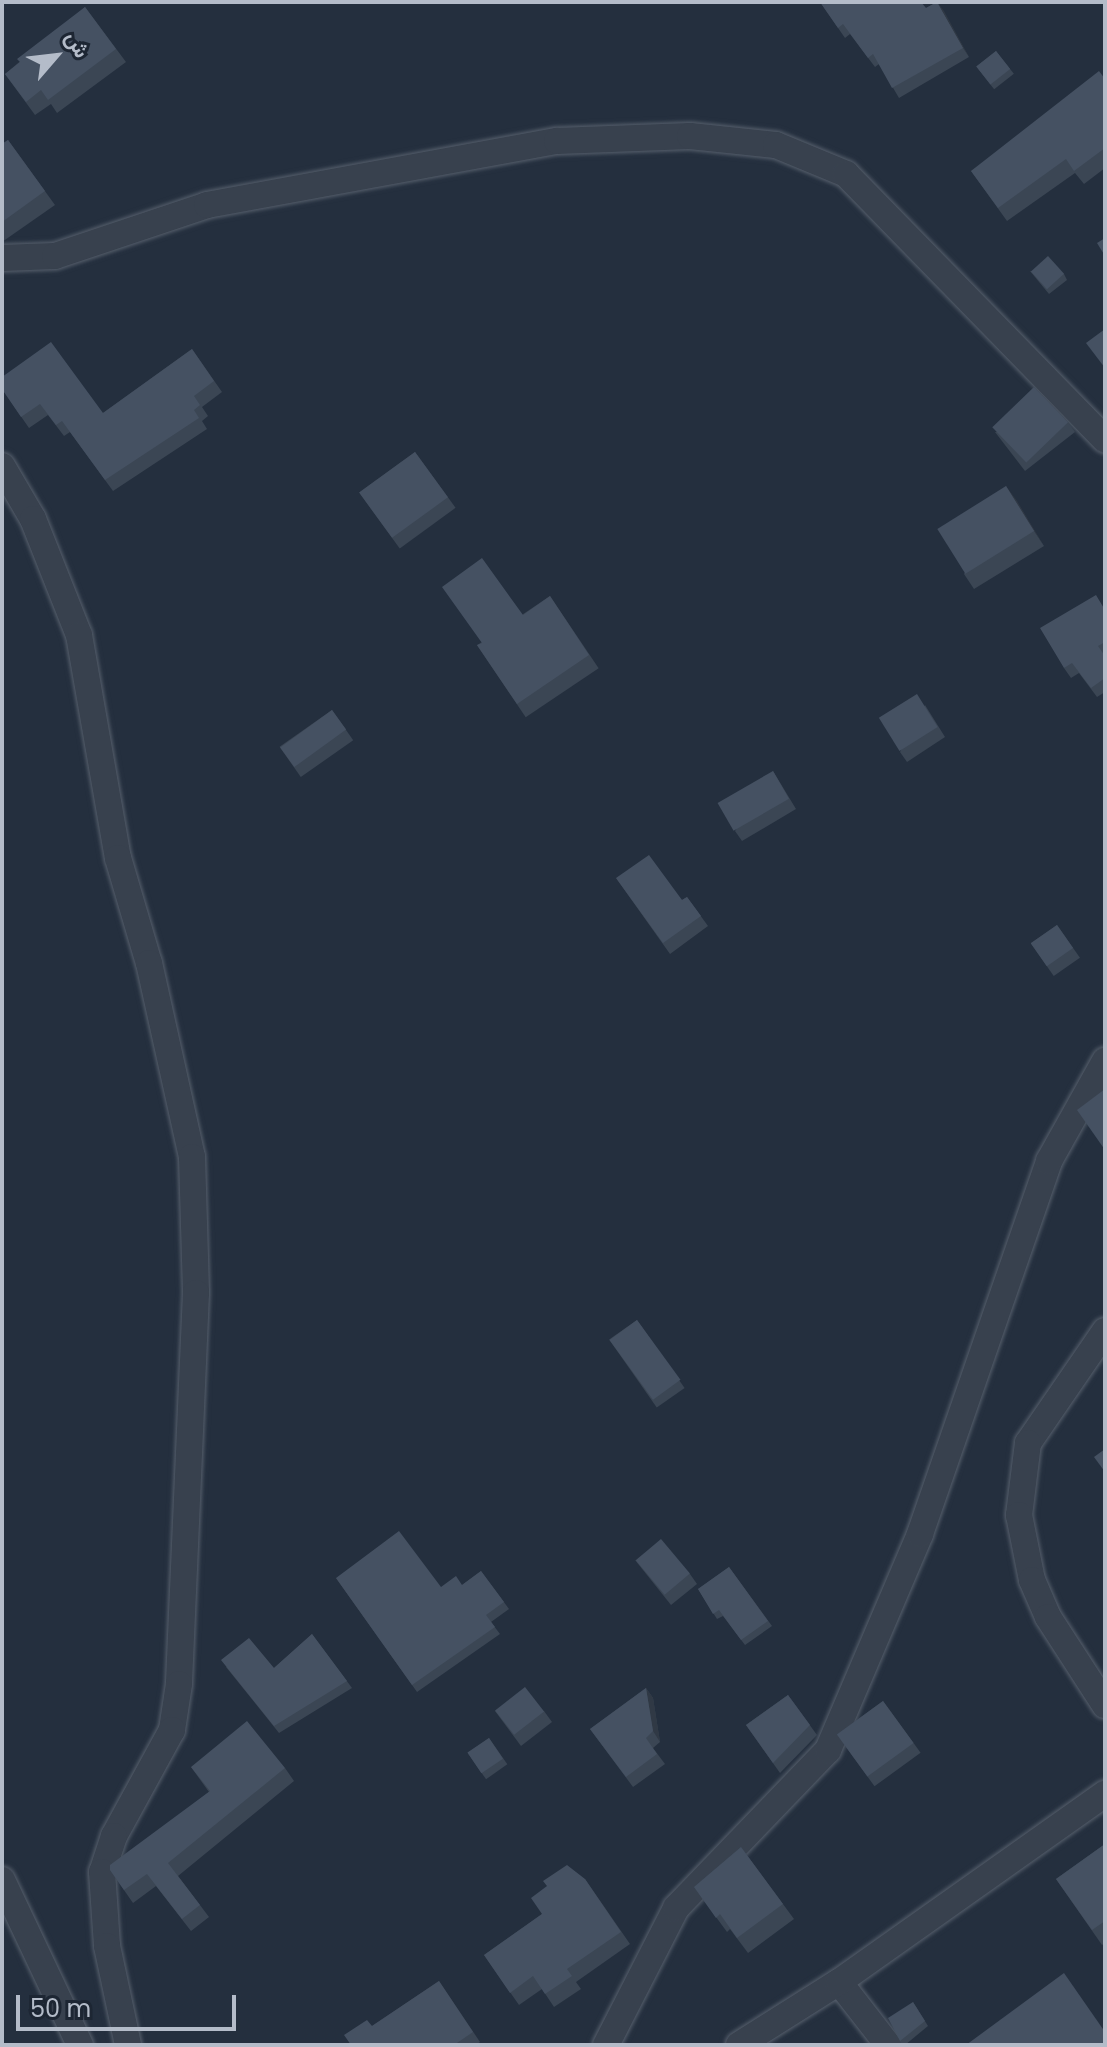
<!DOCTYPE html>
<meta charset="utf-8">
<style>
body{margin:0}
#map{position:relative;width:1107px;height:2047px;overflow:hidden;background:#242f3e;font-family:Poppins,Vazirmatn,sans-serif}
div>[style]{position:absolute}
.roads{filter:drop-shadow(0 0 2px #565f6c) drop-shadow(0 0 2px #565f6c)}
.minor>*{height:26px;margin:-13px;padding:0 13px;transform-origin:13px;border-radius:13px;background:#38414e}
.wall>*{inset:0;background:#3b4654;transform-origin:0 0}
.shaded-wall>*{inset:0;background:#303945}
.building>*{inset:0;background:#455162;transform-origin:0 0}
span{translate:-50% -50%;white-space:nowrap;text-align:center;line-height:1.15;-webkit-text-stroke:7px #1d2633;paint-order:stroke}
.frame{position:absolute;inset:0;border:4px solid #b4bcc9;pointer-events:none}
.north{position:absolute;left:16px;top:16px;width:80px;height:80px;-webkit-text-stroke:6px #1d2633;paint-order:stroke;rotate:62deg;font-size:22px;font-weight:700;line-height:32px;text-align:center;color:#b4bcc9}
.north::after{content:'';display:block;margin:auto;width:28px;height:36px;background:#b4bcc9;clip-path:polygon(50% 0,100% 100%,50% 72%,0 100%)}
.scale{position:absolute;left:16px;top:1995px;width:220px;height:36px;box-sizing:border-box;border:4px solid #b4bcc9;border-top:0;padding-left:10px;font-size:24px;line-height:28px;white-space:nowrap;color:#b4bcc9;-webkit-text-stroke:6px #1d2633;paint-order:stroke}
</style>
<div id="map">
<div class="roads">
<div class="minor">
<i style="left:2px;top:258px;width:53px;rotate:-2.2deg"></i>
<i style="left:55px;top:256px;width:160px;rotate:-18.5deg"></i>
<i style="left:207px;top:205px;width:356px;rotate:-10.4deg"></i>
<i style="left:557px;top:141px;width:133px;rotate:-2.2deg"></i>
<i style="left:690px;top:136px;width:86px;rotate:6deg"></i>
<i style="left:776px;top:145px;width:76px;rotate:22.5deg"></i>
<i style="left:846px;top:174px;width:371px;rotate:45.7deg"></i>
<i style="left:2px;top:466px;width:61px;rotate:59.7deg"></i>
<i style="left:33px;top:519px;width:125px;rotate:68.4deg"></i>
<i style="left:79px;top:635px;width:226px;rotate:80.1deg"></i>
<i style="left:118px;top:858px;width:109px;rotate:73.6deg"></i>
<i style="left:149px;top:963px;width:199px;rotate:77.5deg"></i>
<i style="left:192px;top:1157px;width:136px;rotate:88.3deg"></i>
<i style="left:196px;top:1293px;width:391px;rotate:92.5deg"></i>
<i style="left:179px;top:1684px;width:47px;rotate:98.7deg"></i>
<i style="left:172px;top:1730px;width:121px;rotate:118.7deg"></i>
<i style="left:114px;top:1836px;width:38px;rotate:108deg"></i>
<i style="left:102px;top:1872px;width:74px;rotate:86.1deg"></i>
<i style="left:107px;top:1946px;width:101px;rotate:78deg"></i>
<i style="left:1105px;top:1331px;width:136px;rotate:124.5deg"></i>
<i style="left:1028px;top:1443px;width:73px;rotate:97.1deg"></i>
<i style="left:1019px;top:1515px;width:66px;rotate:78.7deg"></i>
<i style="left:1032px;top:1580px;width:40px;rotate:66.6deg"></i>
<i style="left:1048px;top:1617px;width:105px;rotate:57.1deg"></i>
<i style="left:2px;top:1880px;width:183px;rotate:64.7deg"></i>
<i style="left:839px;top:1982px;width:80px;rotate:52.1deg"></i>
<i style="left:606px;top:2045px;width:154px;rotate:-62.9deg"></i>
<i style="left:676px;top:1908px;width:219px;rotate:-46.1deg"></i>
<i style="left:828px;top:1750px;width:235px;rotate:-66.9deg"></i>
<i style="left:920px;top:1534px;width:395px;rotate:-70.9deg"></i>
<i style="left:1049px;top:1161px;width:115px;rotate:-60.8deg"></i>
<i style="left:739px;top:2045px;width:118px;rotate:-32.2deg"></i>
<i style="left:839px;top:1982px;width:326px;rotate:-35.3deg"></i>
</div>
</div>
<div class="wall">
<i style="clip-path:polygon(820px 2px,926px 8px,937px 2px,969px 57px,899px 98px,879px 64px,875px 67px,850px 34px,845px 38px)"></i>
<i style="clip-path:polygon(85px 7px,126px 62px,57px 113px,51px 104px,35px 115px,5px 74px)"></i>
<i style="left:996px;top:51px;width:29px;height:25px;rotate:52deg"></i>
<i style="clip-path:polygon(1105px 79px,1105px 168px,1084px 184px,1075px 173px,1007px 221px,971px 171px)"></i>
<i style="clip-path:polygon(8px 140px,55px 205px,2px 242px,2px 144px)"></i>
<i style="clip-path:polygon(1030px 271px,1064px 274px,1067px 280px,1049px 294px)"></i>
<i style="clip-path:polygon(192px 349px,222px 392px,202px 407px,208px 416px,202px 421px,207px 429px,113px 491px,70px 432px,64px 436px,48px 415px,29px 428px,2px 389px,103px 413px)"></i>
<i style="clip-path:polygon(1068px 422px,1075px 432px,1025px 471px,995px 432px)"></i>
<i style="left:415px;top:452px;width:69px;height:69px;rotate:54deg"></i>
<i style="clip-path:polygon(1006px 486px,1044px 546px,974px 589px,964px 574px)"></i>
<i style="left:550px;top:596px;width:87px;height:88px;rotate:56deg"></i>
<i style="clip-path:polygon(1105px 608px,1105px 692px,1097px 697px,1079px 673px,1071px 678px,1064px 668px)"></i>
<i style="clip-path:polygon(925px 705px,945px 737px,907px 762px,900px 752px)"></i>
<i style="left:332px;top:710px;width:37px;height:64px;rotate:55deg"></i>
<i style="clip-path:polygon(773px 771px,796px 809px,742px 841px,735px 831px)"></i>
<i style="clip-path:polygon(616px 878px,682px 900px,687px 897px,708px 926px,670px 954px)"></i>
<i style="left:1057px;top:925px;width:40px;height:32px;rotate:55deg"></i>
<i style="left:637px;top:1320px;width:83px;height:34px;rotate:55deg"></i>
<i style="clip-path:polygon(635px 1560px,690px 1574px,697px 1584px,671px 1605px)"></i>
<i style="clip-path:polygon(729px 1567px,772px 1626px,745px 1645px,723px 1616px,717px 1619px,698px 1589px)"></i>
<i style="clip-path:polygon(481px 1571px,509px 1609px,491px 1622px,500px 1634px,417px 1692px,336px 1578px,441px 1587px,462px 1585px)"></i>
<i style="clip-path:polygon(312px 1634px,352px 1688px,279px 1733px,226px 1667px,274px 1668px)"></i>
<i style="clip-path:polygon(646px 1688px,653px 1698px,660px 1742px,653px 1748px,665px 1764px,633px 1787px,590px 1729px)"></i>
<i style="clip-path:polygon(788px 1695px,817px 1735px,780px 1773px,746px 1725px)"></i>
<i style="left:883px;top:1701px;width:64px;height:57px;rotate:54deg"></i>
<i style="clip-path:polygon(495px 1711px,544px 1711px,552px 1722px,521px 1746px)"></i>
<i style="left:489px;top:1738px;width:32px;height:26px;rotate:55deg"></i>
<i style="clip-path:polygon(191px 1767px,285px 1768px,294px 1781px,178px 1876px,209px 1917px,191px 1931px,156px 1886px,133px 1903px,110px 1870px,209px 1792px)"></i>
<i style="clip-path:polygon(1105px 1844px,1105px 1943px,1102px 1945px,1056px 1879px)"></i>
<i style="clip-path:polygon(741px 1847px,794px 1919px,748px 1953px,730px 1929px,727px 1932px,694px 1887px)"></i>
<i style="clip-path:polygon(585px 1879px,630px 1944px,576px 1982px,581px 1989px,554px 2007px,542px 1989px,519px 2005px,484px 1955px,542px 1914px)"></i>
<i style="clip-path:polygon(439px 1981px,480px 2042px,476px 2045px,351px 2045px,372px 2026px)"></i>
<i style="clip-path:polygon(913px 2002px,928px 2026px,905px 2045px,902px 2045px,900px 2041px)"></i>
</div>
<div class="shaded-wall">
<i style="clip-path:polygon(937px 2px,944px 11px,969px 57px,963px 48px)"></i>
<i style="clip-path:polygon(1006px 486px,1017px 501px,1044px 546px,1034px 531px)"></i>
<i style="clip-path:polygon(646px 1688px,653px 1698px,660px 1742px,653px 1731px)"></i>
</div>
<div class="building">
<i style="clip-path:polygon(820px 2px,921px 2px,926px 8px,937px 2px,963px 48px,892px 88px,873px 54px,868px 58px,843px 24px,838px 28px)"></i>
<i style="clip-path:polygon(85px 7px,116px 49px,48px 100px,41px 90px,26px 102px,5px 74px,20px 62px,17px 59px)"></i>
<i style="left:996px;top:51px;width:23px;height:25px;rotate:52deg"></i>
<i style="clip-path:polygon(1099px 71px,1105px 79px,1105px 148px,1074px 171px,1066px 159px,998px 208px,971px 171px)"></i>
<i style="clip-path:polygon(8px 140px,45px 191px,2px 222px,2px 144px)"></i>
<i style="clip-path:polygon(1105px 238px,1105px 256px,1097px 243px)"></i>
<i style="left:1048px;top:256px;width:24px;height:23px;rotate:48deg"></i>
<i style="clip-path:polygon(1105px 329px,1105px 368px,1086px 343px)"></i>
<i style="clip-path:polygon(51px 342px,103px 413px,192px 349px,214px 381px,194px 396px,200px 405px,194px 410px,199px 418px,105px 480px,62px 421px,56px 425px,40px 404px,21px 417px,2px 389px,2px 377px)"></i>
<i style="left:1034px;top:387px;width:49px;height:58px;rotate:46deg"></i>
<i style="left:415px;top:452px;width:56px;height:69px;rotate:54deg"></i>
<i style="left:1006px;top:486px;width:53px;height:81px;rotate:58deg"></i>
<i style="clip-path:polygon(482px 558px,523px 615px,550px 596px,589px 655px,517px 704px,477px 645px,482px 643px,442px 587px)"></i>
<i style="clip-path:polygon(1096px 595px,1105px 610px,1105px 642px,1098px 646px,1105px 656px,1105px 678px,1091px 688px,1072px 663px,1064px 668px,1040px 628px)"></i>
<i style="left:917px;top:694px;width:39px;height:45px;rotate:58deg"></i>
<i style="left:332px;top:710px;width:24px;height:64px;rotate:54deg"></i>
<i style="left:773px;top:771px;width:32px;height:64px;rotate:60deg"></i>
<i style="clip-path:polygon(649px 855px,682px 900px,687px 897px,701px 916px,663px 943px,616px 878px)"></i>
<i style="left:1057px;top:925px;width:28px;height:32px;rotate:55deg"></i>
<i style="clip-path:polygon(1105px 1089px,1105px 1150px,1077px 1110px)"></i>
<i style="left:637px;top:1320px;width:74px;height:34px;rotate:54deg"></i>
<i style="clip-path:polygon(1105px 1449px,1105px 1472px,1094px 1457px)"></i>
<i style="clip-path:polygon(399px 1531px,441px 1587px,456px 1576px,462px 1585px,481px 1571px,504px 1602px,486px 1615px,495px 1627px,412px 1685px,336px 1578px)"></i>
<i style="left:661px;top:1539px;width:45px;height:33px;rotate:50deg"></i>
<i style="clip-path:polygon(729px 1567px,768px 1621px,741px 1640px,719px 1610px,713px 1614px,698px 1589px)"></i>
<i style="clip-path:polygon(312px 1634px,347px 1681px,274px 1726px,221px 1660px,249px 1638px,274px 1668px)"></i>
<i style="left:525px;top:1687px;width:31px;height:38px;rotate:52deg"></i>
<i style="clip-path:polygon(646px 1688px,653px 1731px,646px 1738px,657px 1754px,626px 1777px,590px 1729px)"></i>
<i style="clip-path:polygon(788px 1695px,810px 1725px,773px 1763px,746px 1725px)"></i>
<i style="left:883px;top:1701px;width:52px;height:57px;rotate:54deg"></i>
<i style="clip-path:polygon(247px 1721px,285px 1768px,168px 1863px,200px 1905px,182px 1919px,147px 1874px,124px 1890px,110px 1870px,110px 1865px,210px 1791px,191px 1767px)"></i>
<i style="left:489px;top:1738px;width:25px;height:26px;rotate:56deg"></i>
<i style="clip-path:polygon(1105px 1844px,1105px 1921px,1092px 1930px,1056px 1879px)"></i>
<i style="clip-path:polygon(741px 1847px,783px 1904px,737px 1938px,720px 1914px,716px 1918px,694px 1887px)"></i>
<i style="clip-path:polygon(567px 1865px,585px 1879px,621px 1932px,567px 1969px,572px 1976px,545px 1994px,533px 1976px,510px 1993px,484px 1955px,542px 1914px,531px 1898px,547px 1886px,543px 1881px)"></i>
<i style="clip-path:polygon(1064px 1973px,1105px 2032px,1105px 2045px,966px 2045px)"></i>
<i style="clip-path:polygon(439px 1981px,473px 2032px,454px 2045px,351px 2045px,344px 2035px,367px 2020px,372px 2026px)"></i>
<i style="clip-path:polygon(913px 2002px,925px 2021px,900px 2041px,888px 2018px)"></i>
</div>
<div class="frame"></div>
<div class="north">ش</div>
<div class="scale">50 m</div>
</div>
